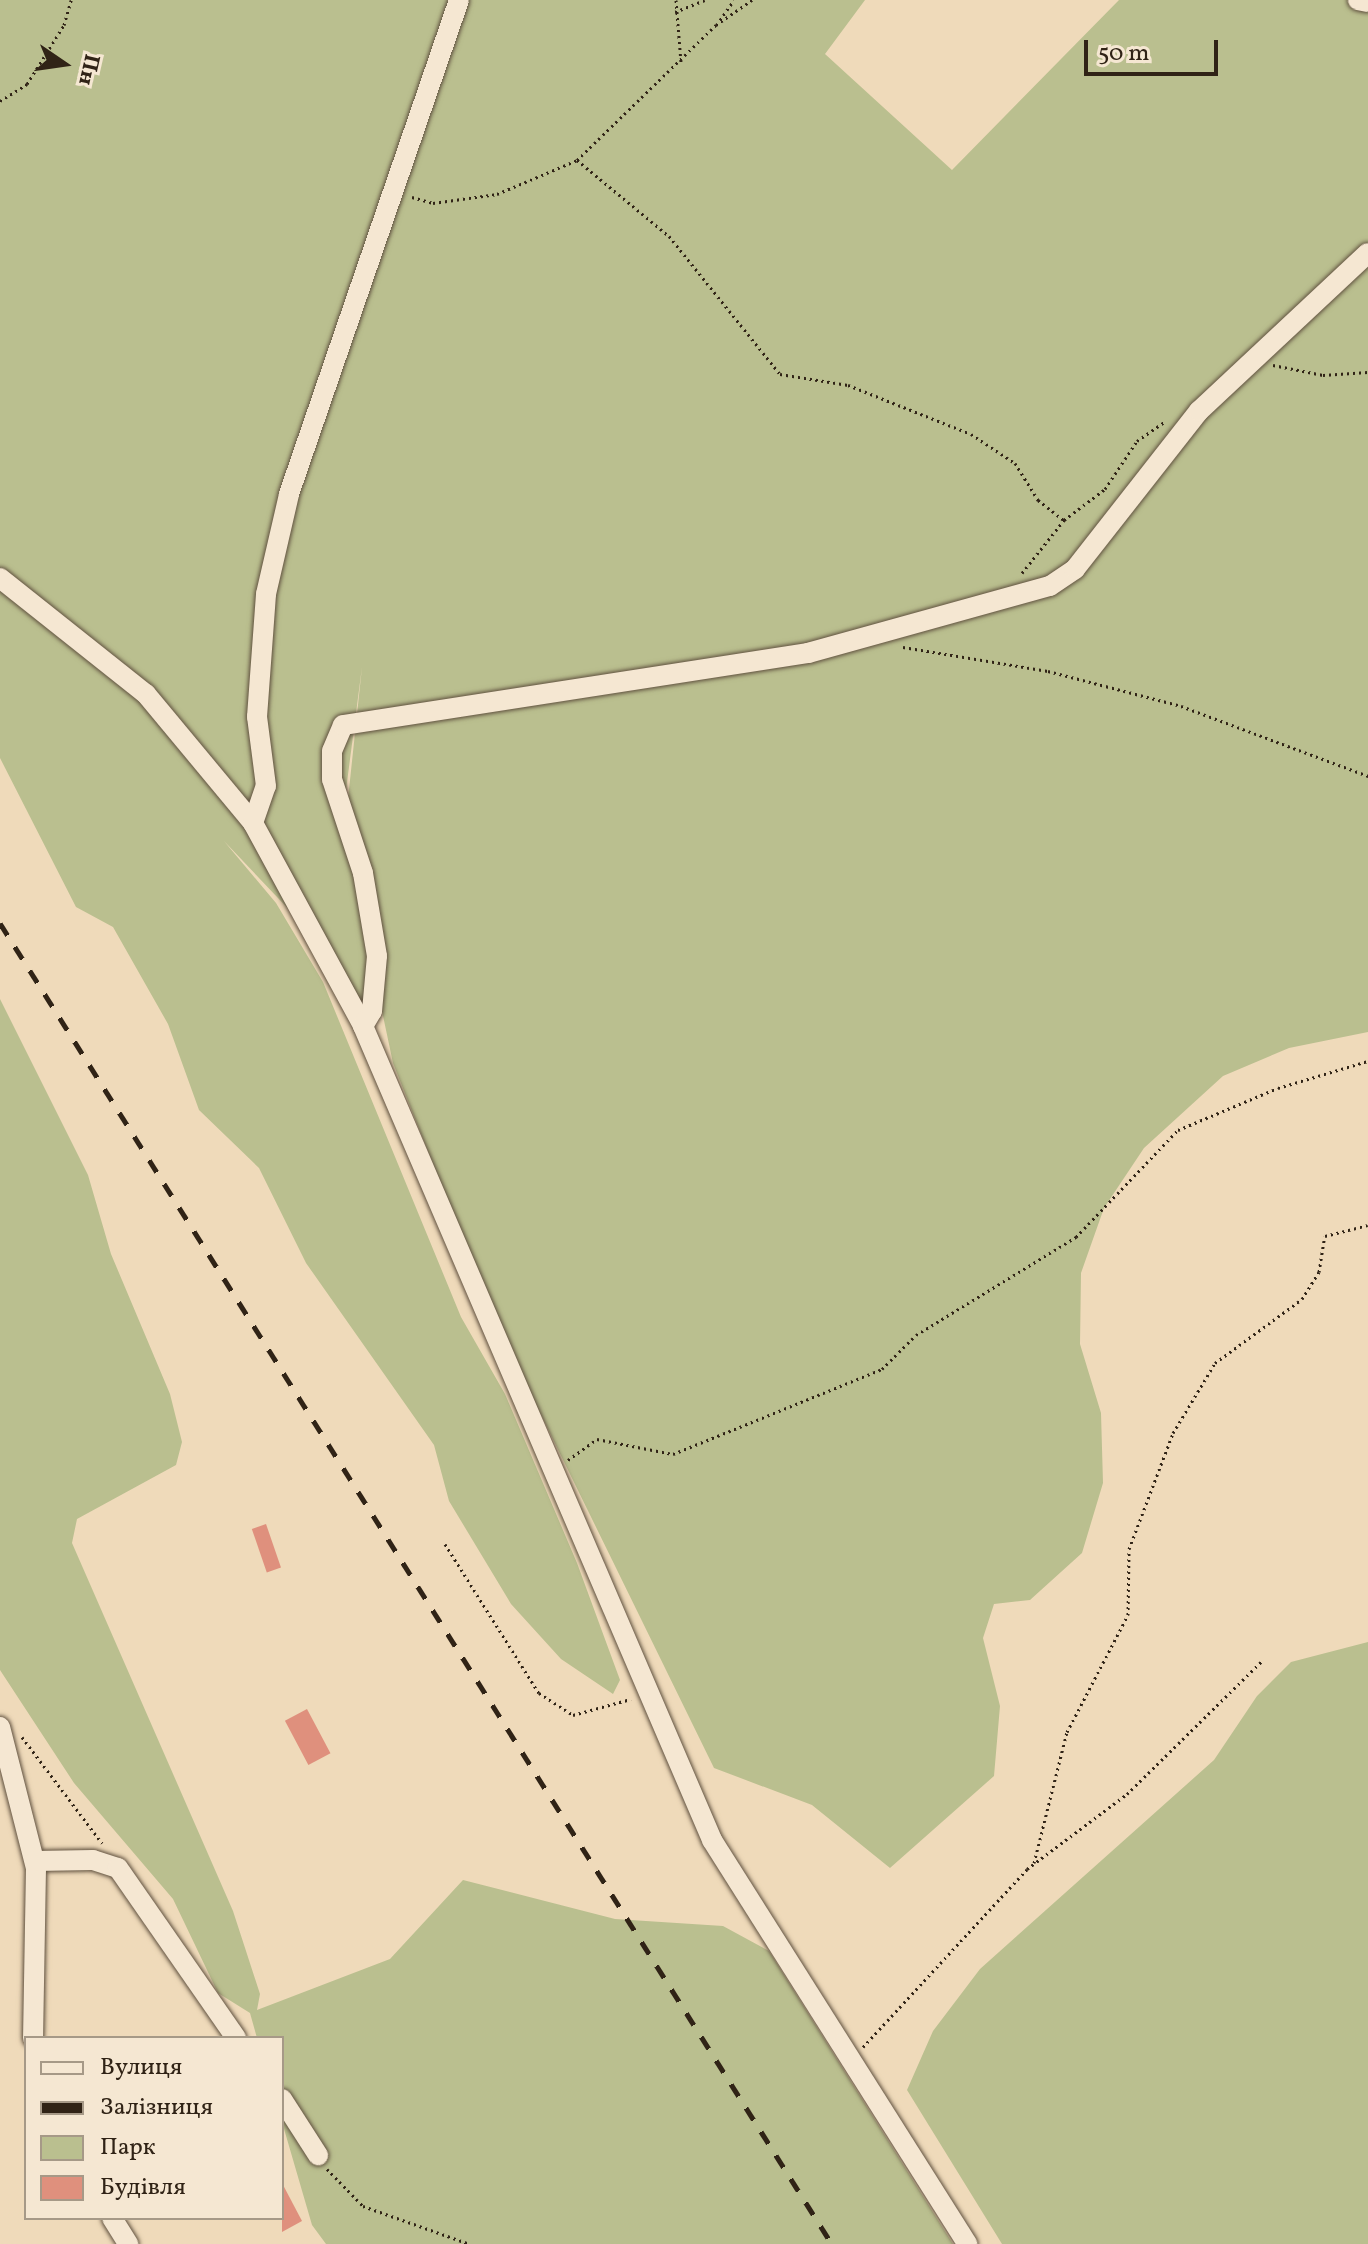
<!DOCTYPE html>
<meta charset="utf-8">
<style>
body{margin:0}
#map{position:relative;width:1368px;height:2244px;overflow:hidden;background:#efdaba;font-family:Vollkorn,serif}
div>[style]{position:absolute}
.green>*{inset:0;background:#babf8f}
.building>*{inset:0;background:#df907d;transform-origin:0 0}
.path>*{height:3px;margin-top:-1.5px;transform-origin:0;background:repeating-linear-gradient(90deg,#302316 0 2px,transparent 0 6px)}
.roads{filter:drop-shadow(0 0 2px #60513f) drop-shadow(0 0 2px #60513f)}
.minor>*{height:20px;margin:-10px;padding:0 10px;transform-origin:10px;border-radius:10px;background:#f5e7d2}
.rail>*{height:5px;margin-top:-2.5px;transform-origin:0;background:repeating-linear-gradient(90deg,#302316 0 14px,transparent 0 28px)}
span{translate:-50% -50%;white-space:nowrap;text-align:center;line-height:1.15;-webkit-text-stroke:6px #f5e7d2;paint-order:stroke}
.legend{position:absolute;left:24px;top:2036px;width:260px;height:184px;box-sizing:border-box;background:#f5e7d2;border:2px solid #a69987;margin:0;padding:10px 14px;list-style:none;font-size:24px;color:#302316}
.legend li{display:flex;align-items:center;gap:16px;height:40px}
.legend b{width:40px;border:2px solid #a69987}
.north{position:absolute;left:24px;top:24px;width:80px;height:80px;-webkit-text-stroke:6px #f5e7d2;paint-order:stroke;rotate:103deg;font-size:22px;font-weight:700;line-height:32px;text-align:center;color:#302316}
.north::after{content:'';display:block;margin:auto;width:28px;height:36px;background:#302316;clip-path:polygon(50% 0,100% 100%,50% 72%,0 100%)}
.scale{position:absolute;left:1084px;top:40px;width:134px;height:36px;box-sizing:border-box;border:4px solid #302316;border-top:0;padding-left:10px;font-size:24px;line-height:28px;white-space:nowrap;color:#302316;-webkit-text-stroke:6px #f5e7d2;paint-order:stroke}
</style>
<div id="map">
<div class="green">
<i style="clip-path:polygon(0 0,865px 0,825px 54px,952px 170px,1119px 0,1368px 0,1368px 1032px,1289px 1048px,1223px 1076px,1144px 1148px,1104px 1208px,1081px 1273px,1080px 1344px,1101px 1413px,1103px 1483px,1082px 1553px,1030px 1600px,994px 1604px,983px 1638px,1000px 1706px,994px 1776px,890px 1868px,812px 1805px,714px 1768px,496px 1323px,393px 1063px,379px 997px,376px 898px,348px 799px,362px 667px,343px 813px,376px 973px,363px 1026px,315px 937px,224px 841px,276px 903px,323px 982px,461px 1317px,505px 1394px,577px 1563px,620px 1680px,613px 1694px,561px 1659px,511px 1604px,449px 1501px,434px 1445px,306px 1263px,259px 1168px,199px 1110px,168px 1024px,113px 927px,76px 907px,0 758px)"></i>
<i style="clip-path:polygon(0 999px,88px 1175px,111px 1254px,170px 1394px,182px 1442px,176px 1465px,77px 1519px,72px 1543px,233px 1911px,260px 1994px,257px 2010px,390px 1959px,463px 1880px,615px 1919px,723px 1926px,769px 1951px,953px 2244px,326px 2244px,312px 2225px,282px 2122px,282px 2038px,257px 2038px,250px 2013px,218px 1993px,173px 1899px,74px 1783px,0 1670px)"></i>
<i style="clip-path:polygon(1368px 1642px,1368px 2244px,1002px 2244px,907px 2090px,933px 2031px,980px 1969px,1214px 1760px,1257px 1696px,1291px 1662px)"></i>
</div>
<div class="building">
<i style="left:266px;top:1524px;width:46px;height:15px;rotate:71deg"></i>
<i style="left:307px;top:1709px;width:50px;height:25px;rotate:62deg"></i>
<i style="clip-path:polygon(282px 2183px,302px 2221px,282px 2232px)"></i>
</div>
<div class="path">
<i style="left:676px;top:0;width:62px;rotate:85.4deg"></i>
<i style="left:675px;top:12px;width:32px;rotate:-22deg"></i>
<i style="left:720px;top:20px;width:24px;rotate:-55deg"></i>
<i style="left:0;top:101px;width:32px;rotate:-32deg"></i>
<i style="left:27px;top:84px;width:70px;rotate:-57.9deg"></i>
<i style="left:64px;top:25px;width:26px;rotate:-74deg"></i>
<i style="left:577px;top:160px;width:119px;rotate:39.6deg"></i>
<i style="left:669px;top:236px;width:177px;rotate:51.2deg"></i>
<i style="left:780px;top:374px;width:69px;rotate:9.2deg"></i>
<i style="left:848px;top:385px;width:132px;rotate:21.7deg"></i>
<i style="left:971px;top:434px;width:53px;rotate:33.4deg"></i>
<i style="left:1015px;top:463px;width:44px;rotate:58.1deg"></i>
<i style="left:1038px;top:500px;width:33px;rotate:38deg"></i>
<i style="left:412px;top:197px;width:22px;rotate:16deg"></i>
<i style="left:433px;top:203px;width:65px;rotate:-8deg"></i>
<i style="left:497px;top:194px;width:87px;rotate:-23deg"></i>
<i style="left:577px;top:160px;width:194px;rotate:-44.2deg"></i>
<i style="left:716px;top:25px;width:44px;rotate:-34.8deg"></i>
<i style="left:1273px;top:365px;width:51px;rotate:11.3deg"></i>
<i style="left:1323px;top:375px;width:45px;rotate:-3.8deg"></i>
<i style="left:1022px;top:573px;width:68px;rotate:-51.6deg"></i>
<i style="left:1064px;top:520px;width:51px;rotate:-37.1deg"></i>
<i style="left:1105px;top:489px;width:58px;rotate:-56.3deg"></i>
<i style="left:1137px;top:441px;width:35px;rotate:-35deg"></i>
<i style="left:903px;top:647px;width:147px;rotate:9.4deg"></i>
<i style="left:1048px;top:671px;width:138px;rotate:14.7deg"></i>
<i style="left:1181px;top:706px;width:200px;rotate:20.5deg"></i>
<i style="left:568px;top:1460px;width:36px;rotate:-36deg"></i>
<i style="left:597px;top:1439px;width:77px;rotate:11.2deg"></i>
<i style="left:673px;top:1454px;width:226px;rotate:-22.1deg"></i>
<i style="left:882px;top:1369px;width:48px;rotate:-45deg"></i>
<i style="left:916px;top:1335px;width:188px;rotate:-31.5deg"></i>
<i style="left:1076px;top:1237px;width:148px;rotate:-46.4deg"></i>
<i style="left:1178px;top:1130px;width:108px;rotate:-22.8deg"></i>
<i style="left:1278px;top:1088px;width:94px;rotate:-16.7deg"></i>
<i style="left:445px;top:1544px;width:176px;rotate:57.8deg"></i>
<i style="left:539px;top:1693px;width:40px;rotate:32.9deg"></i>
<i style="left:573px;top:1715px;width:60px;rotate:-15.4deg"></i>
<i style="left:22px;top:1737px;width:133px;rotate:53deg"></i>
<i style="left:1034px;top:1863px;width:135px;rotate:-75.9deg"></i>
<i style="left:1067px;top:1732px;width:132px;rotate:-62.5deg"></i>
<i style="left:1128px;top:1615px;width:66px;rotate:-89.1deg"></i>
<i style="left:1129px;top:1549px;width:124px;rotate:-69.2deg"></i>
<i style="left:1173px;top:1433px;width:82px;rotate:-59deg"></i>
<i style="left:1215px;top:1363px;width:108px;rotate:-36.3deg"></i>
<i style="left:1302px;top:1299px;width:32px;rotate:-58deg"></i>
<i style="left:1319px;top:1272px;width:36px;rotate:-81deg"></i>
<i style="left:1325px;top:1236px;width:44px;rotate:-14.3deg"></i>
<i style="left:863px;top:2047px;width:242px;rotate:-47.3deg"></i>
<i style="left:1027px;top:1869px;width:125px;rotate:-36.9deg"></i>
<i style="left:1127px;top:1794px;width:190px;rotate:-44.6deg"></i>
<i style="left:327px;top:2169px;width:52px;rotate:45.8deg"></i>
<i style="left:363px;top:2206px;width:114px;rotate:19.6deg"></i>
</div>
<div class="roads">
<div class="minor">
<i style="left:1358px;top:0;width:10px;rotate:11deg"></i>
<i style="left:0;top:578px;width:186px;rotate:38.5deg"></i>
<i style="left:146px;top:694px;width:168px;rotate:50.3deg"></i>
<i style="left:253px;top:823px;width:231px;rotate:61.5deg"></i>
<i style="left:363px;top:1026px;width:886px;rotate:66.79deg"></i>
<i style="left:712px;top:1840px;width:478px;rotate:57.7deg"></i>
<i style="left:253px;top:823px;width:39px;rotate:-71deg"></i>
<i style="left:266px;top:786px;width:70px;rotate:-97.4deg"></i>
<i style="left:257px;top:717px;width:123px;rotate:-85.8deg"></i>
<i style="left:266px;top:594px;width:103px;rotate:-77deg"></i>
<i style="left:289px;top:494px;width:522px;rotate:-71.01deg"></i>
<i style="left:363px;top:1026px;width:17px;rotate:-59deg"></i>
<i style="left:372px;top:1011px;width:55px;rotate:-84.8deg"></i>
<i style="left:377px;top:956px;width:84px;rotate:-99.6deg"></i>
<i style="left:363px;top:873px;width:99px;rotate:-108.3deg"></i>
<i style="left:332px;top:779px;width:28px;rotate:-90deg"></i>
<i style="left:332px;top:751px;width:28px;rotate:-67deg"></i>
<i style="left:343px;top:725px;width:471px;rotate:-8.8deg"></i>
<i style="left:808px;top:653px;width:251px;rotate:-15.5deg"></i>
<i style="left:1050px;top:586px;width:30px;rotate:-34deg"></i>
<i style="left:1075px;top:569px;width:201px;rotate:-51.9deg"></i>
<i style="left:1199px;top:411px;width:231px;rotate:-43.1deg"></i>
<i style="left:0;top:1727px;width:146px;rotate:75.7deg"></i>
<i style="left:36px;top:1868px;width:170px;rotate:91deg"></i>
<i style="left:35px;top:1861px;width:58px;rotate:-1deg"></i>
<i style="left:93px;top:1860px;width:26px;rotate:18deg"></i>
<i style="left:118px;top:1868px;width:207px;rotate:55.2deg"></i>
<i style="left:282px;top:2099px;width:67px;rotate:57.3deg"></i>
<i style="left:112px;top:2218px;width:31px;rotate:58deg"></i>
</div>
</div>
<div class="rail">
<i style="left:0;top:923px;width:1561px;rotate:57.8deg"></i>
</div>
<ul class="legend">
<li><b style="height:10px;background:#f5e7d2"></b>Вулиця</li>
<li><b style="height:10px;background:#302316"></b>Залізниця</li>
<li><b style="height:22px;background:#babf8f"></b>Парк</li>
<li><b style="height:22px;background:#df907d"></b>Будівля</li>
</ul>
<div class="north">Пн</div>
<div class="scale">50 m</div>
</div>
